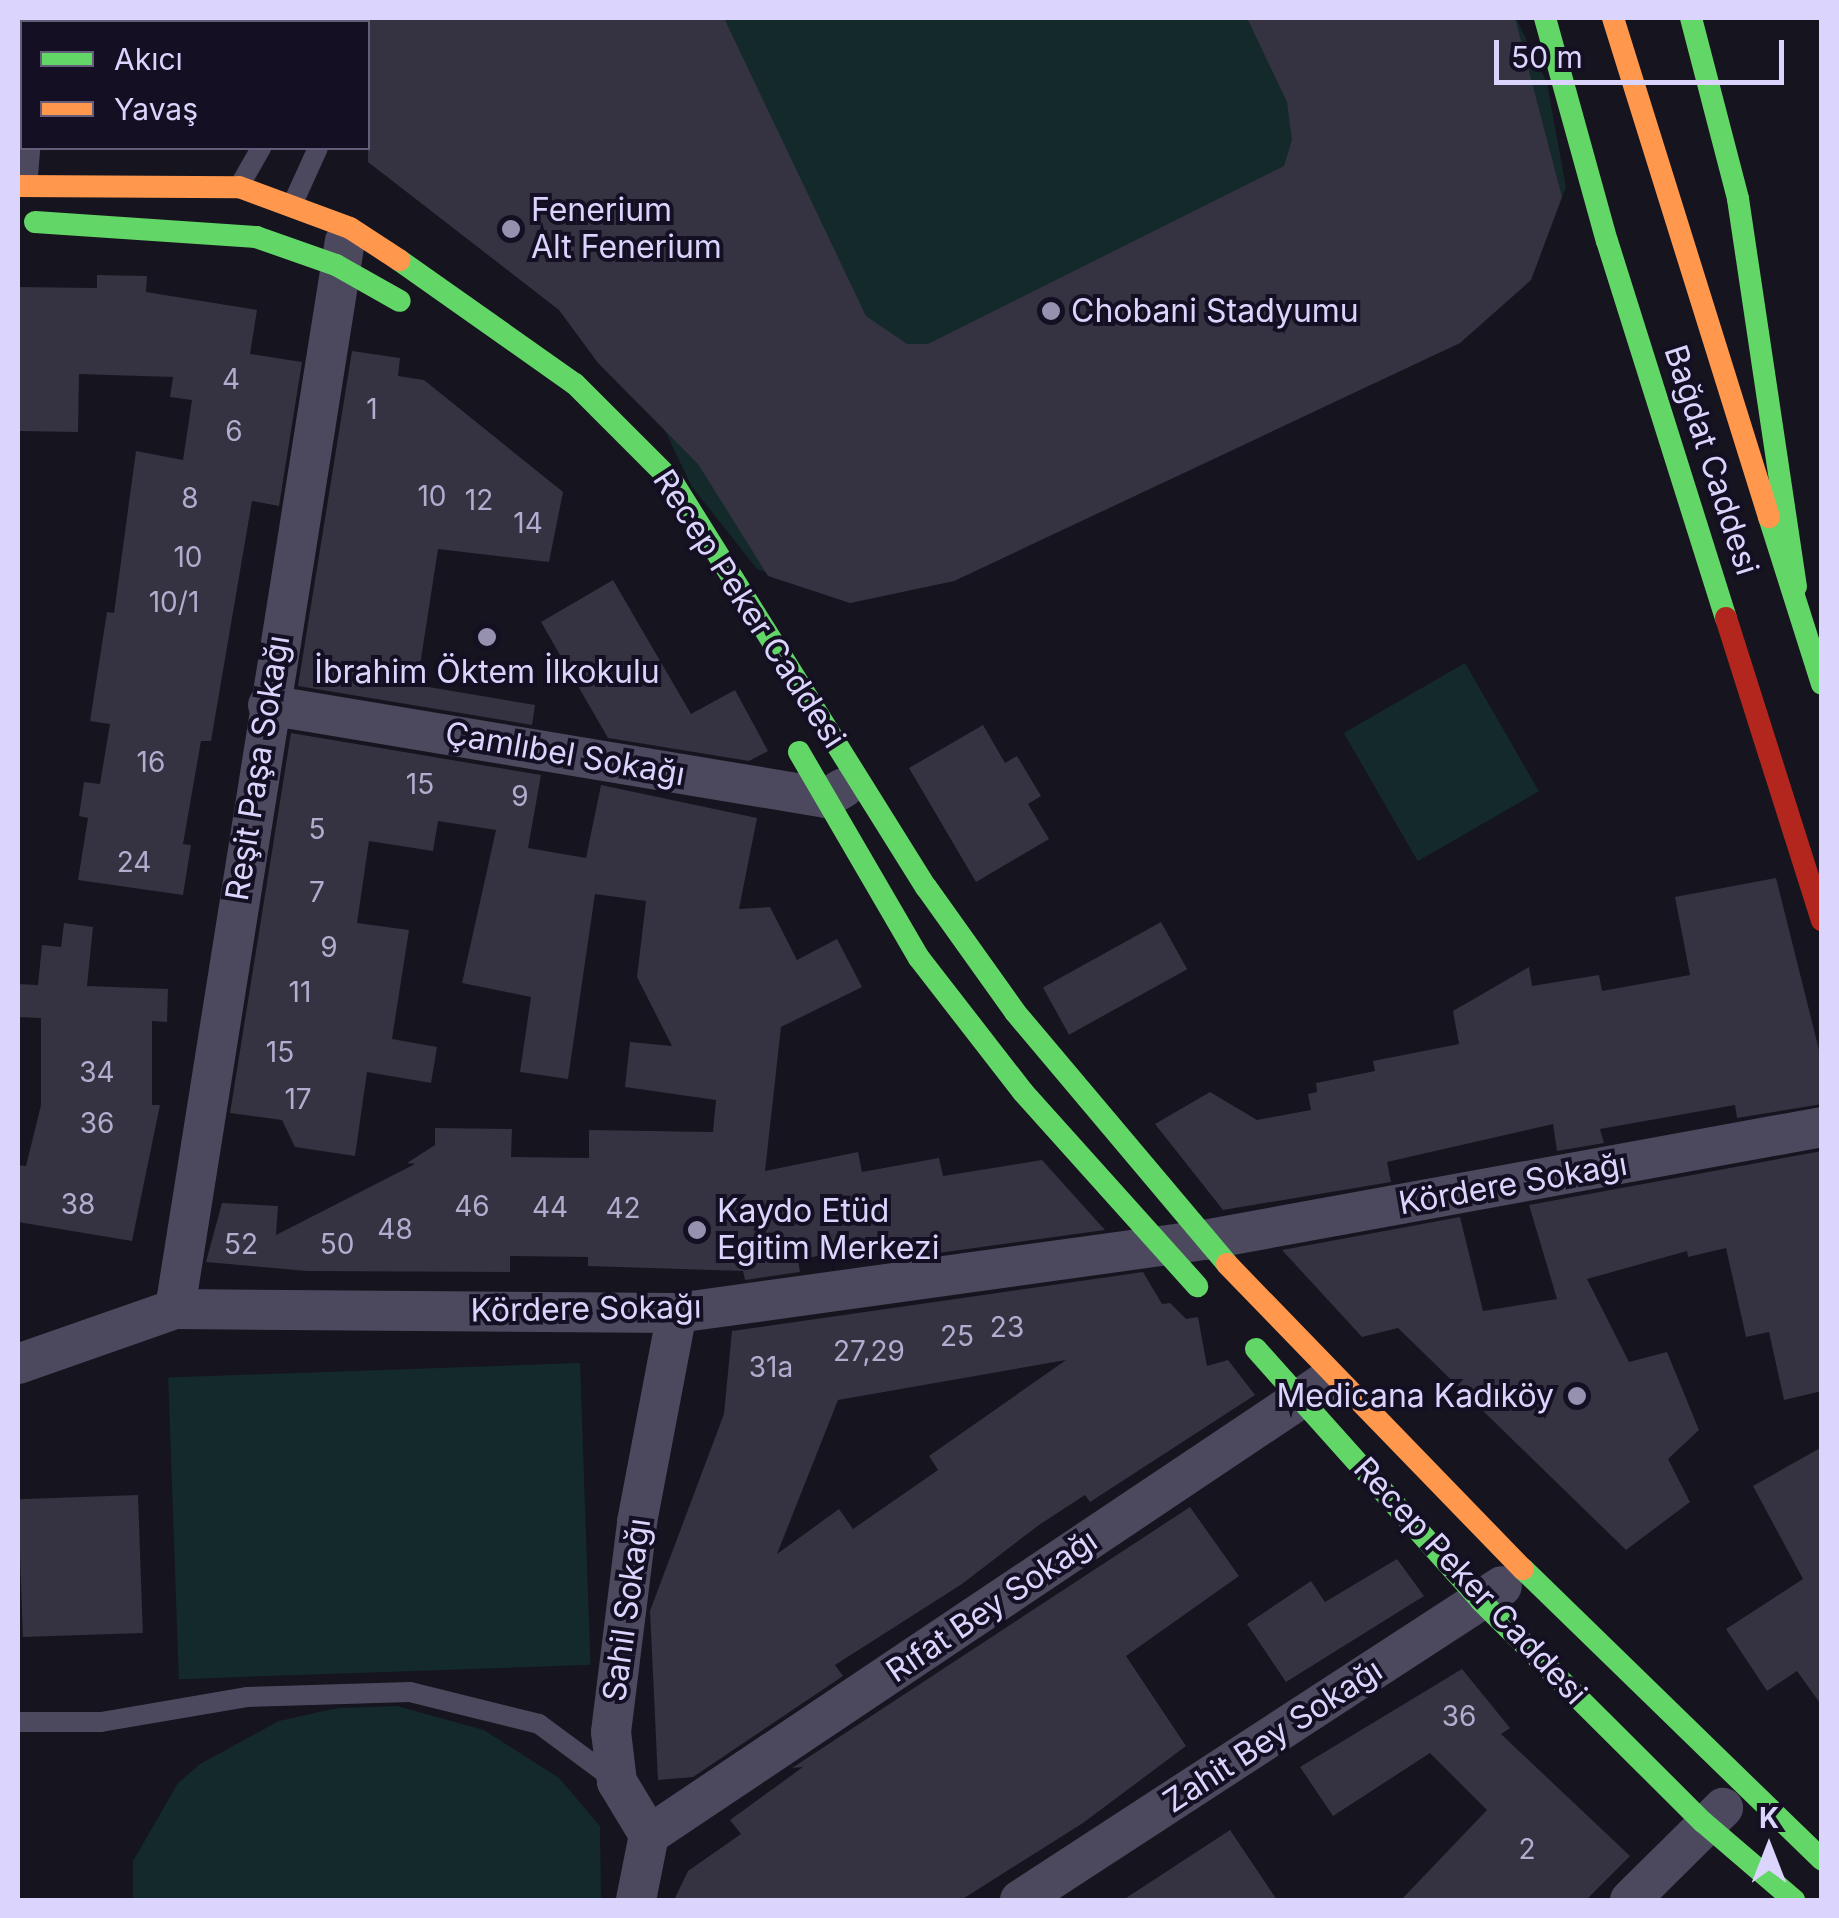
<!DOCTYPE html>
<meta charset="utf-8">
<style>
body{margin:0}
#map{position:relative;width:1839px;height:1918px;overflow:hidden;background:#16141e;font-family:Inter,sans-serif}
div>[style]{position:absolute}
.green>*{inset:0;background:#13292a;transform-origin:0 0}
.building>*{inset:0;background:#353241;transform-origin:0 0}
.lane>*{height:20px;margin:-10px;padding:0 10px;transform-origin:10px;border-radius:10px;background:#4c495f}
.street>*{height:40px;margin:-20px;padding:0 20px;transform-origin:20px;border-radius:20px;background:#4c495f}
.fast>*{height:22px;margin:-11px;padding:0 11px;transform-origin:11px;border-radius:11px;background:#63d668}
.slow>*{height:22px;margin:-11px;padding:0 11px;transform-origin:11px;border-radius:11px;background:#ff974d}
.jam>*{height:22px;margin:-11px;padding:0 11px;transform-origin:11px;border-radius:11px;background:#b3261e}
.dots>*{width:28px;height:28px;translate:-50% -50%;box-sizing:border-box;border:5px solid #140f23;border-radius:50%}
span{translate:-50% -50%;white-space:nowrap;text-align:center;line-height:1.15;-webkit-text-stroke:8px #140f23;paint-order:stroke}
.number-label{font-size:28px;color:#b2acce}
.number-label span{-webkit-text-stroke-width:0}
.poi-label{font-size:32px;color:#dbd4fd}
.left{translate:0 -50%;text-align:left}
.right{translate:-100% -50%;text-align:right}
.street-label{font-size:32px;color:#dbd4fd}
.frame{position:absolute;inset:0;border:20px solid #dbd4fd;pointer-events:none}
.legend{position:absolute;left:20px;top:20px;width:350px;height:130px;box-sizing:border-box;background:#140f23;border:2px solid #645e7a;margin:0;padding:12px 18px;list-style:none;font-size:30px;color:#dbd4fd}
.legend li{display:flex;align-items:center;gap:20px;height:50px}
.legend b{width:50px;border:2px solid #645e7a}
.north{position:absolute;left:1719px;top:1798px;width:100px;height:100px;-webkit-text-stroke:8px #140f23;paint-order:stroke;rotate:0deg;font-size:28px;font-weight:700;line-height:40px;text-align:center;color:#dbd4fd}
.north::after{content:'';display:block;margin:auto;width:35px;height:45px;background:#dbd4fd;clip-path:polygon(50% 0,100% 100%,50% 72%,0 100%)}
.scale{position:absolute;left:1494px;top:40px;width:290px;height:45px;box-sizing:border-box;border:5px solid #dbd4fd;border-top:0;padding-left:12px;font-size:30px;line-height:35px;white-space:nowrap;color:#dbd4fd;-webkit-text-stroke:8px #140f23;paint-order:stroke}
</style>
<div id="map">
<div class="green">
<i style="clip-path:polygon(467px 18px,1516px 18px,1547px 83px,1566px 187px,1531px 280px,1460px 343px,954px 581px,850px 603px,757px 569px,692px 487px)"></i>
<i style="left:1465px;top:663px;width:148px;height:140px;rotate:60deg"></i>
<i style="left:580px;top:1363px;width:302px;height:412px;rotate:88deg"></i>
<i style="clip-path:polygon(397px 1706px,484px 1730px,559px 1778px,600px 1826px,601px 1900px,133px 1900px,133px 1861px,178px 1783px,200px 1764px,279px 1721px,337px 1708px)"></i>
</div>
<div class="building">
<i style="clip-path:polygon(368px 18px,724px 18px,866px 316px,907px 344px,928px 344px,1284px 166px,1292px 140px,1287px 102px,1247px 18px,1515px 18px,1562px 197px,1531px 280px,1460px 343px,954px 581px,850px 603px,768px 576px,698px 464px,598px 363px,559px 310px,368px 162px)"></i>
<i style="clip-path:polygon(97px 275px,147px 276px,146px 292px,257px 310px,250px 354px,302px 362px,279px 506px,252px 501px,211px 741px,201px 741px,183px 844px,191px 845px,183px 895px,78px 880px,88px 818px,79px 816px,84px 782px,100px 784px,110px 724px,90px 721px,107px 612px,114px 613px,136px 451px,183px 460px,192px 400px,170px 397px,173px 377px,79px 374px,78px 432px,18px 431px,18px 287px,97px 288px)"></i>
<i style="clip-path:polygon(352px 351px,400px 358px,398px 376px,424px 380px,563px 492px,549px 562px,438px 549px,417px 685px,535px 705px,532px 725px,298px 686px)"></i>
<i style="clip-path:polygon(613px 580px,691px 714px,735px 690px,768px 751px,749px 761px,608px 738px,541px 622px)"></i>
<i style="clip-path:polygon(983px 725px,1005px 763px,1017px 756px,1041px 796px,1028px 804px,1049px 839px,976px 882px,909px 768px)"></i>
<i style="clip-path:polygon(291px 733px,541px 775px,528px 848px,586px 858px,601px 785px,757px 818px,739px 909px,770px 907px,797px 960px,837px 939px,862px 987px,781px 1027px,765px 1171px,858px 1152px,862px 1172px,939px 1158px,943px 1176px,1042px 1160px,1105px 1230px,880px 1261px,876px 1244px,798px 1260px,800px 1272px,745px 1280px,743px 1271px,588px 1266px,588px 1257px,510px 1256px,510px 1272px,307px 1271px,206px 1262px,222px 1203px,278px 1206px,276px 1235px,415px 1164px,407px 1163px,435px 1145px,435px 1128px,512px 1129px,511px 1157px,589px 1158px,589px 1130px,713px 1132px,716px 1100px,625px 1087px,630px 1042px,672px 1046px,637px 977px,646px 901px,595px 894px,568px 1079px,520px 1072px,531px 997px,462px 983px,496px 830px,438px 821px,433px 851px,369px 841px,357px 923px,409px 930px,392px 1039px,437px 1047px,431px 1083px,367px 1072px,355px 1156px,295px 1147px,282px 1120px,230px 1113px)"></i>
<i style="clip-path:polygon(1776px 878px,1822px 1062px,1822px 1104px,1737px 1118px,1735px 1105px,1600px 1129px,1604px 1143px,1557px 1151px,1553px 1124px,1387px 1162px,1391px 1182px,1223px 1210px,1155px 1124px,1210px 1092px,1257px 1120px,1311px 1110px,1308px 1094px,1317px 1092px,1316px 1083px,1375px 1071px,1373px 1061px,1459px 1044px,1453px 1011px,1529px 967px,1532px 986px,1599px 975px,1602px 991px,1690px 975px,1675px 897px)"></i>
<i style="left:1161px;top:922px;width:54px;height:135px;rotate:61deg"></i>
<i style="clip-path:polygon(64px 923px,93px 927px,87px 986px,168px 989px,167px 1022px,152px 1021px,152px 1105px,160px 1105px,132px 1241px,18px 1222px,18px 1165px,26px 1166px,41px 1105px,41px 1018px,18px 1017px,18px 984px,38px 985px,42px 945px,61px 947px)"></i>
<i style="clip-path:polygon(1822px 1151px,1822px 1391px,1784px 1400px,1769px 1332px,1746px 1337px,1726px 1248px,1688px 1257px,1687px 1251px,1587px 1279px,1629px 1362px,1667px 1352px,1699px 1430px,1668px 1459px,1690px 1502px,1626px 1550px,1398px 1328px,1362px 1337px,1282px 1250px,1460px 1217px,1483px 1311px,1557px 1299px,1529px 1205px)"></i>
<i style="clip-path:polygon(evenodd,1143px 1272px,1162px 1304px,1170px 1303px,1186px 1319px,1198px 1317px,1207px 1366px,1228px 1360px,1255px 1395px,1090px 1502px,1085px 1495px,1039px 1525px,962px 1584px,835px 1665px,843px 1676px,693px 1777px,658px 1780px,650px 1611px,724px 1414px,732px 1331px,1143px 1272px,1066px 1360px,929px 1456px,938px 1470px,853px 1529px,839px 1509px,777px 1554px,838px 1400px,1066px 1360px)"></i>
<i style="clip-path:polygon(1822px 1447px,1822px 1706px,1797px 1671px,1767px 1691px,1726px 1629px,1803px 1579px,1753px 1486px)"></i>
<i style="left:138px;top:1495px;width:138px;height:120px;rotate:88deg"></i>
<i style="clip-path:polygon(1190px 1507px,1239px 1576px,1126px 1656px,1186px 1746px,1083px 1823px,961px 1900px,674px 1900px,688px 1871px,741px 1834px,730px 1820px,803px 1767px,792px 1768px)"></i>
<i style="clip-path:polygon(1397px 1559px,1424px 1596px,1286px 1682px,1247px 1624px,1311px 1581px,1325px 1602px)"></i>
<i style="clip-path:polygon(1462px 1669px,1510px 1728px,1501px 1734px,1630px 1856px,1586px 1900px,1401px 1900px,1487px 1810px,1430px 1753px,1333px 1816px,1300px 1767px)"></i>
<i style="clip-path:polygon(1230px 1830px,1277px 1900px,1123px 1900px)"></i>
</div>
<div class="lane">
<i style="left:240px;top:185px;width:43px;rotate:-60.4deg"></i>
<i style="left:293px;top:203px;width:60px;rotate:-65.6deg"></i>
<i style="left:18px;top:1722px;width:83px"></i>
<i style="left:101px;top:1722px;width:149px;rotate:-9.7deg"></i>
<i style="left:248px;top:1697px;width:162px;rotate:-1.8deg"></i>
<i style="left:410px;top:1692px;width:133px;rotate:13.9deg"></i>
<i style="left:539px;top:1724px;width:96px;rotate:36.5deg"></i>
</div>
<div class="street">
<i style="left:33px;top:22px;width:4px;rotate:-76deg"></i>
<i style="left:18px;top:175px;width:48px;rotate:-85.2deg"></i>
<i style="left:268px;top:705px;width:566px;rotate:9.46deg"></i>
<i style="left:826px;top:798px;width:20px;rotate:-30deg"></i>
<i style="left:175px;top:1309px;width:1081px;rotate:-80.96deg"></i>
<i style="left:18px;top:1364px;width:166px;rotate:-19.3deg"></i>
<i style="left:175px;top:1309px;width:502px;rotate:0.46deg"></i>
<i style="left:677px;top:1313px;width:532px;rotate:-7.89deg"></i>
<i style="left:1204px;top:1240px;width:628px;rotate:-10.36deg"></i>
<i style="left:649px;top:1835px;width:810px;rotate:-33.83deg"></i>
<i style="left:636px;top:1900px;width:66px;rotate:-78.7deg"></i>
<i style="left:649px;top:1835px;width:62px;rotate:-121.1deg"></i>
<i style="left:617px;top:1782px;width:50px;rotate:-96.8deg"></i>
<i style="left:611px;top:1732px;width:212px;rotate:-82.9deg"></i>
<i style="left:637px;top:1522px;width:213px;rotate:-79.2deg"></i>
<i style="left:1020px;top:1900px;width:575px;rotate:-33.08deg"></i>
<i style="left:1630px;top:1900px;width:131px;rotate:-44.7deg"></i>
</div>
<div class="fast">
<i style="left:1545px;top:18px;width:231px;rotate:74.5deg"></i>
<i style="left:1607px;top:241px;width:395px;rotate:72.5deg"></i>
<i style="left:1691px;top:18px;width:187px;rotate:75.4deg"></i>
<i style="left:1738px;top:199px;width:392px;rotate:81.5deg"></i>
<i style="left:35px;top:222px;width:222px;rotate:3.9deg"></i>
<i style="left:256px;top:237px;width:85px;rotate:19.3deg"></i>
<i style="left:336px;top:265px;width:73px;rotate:29.4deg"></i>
<i style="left:399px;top:260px;width:215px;rotate:35.2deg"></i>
<i style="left:575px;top:384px;width:137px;rotate:45deg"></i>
<i style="left:672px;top:481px;width:479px;rotate:58deg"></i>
<i style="left:926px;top:887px;width:153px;rotate:54.5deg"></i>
<i style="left:1015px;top:1012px;width:329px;rotate:49.9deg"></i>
<i style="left:1769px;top:517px;width:175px;rotate:72.4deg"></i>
<i style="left:799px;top:752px;width:238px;rotate:59.8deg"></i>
<i style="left:919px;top:958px;width:170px;rotate:52.2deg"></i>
<i style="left:1023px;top:1092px;width:261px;rotate:48.1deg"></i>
<i style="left:1256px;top:1349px;width:338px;rotate:48.2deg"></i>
<i style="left:1481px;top:1601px;width:313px;rotate:44.9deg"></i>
<i style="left:1703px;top:1822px;width:120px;rotate:40.6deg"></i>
<i style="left:1523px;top:1569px;width:417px;rotate:44.2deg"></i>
</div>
<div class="slow">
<i style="left:1613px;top:18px;width:523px;rotate:72.64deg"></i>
<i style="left:18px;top:186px;width:221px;rotate:0.3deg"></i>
<i style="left:239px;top:187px;width:118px;rotate:20.3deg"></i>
<i style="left:350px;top:228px;width:59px;rotate:33.1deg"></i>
<i style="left:1227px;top:1264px;width:425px;rotate:45.9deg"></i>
</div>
<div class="jam">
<i style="left:1726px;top:618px;width:317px;rotate:72.4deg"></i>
</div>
<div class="dots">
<i style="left:511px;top:229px;background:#9691af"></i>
<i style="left:1051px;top:311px;background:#9691af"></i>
<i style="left:487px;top:637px;background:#9691af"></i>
<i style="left:697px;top:1230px;background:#9691af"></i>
<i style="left:1577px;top:1396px;background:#9691af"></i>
</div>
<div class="number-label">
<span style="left:231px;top:379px">4</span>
<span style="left:372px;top:409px">1</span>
<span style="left:234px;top:431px">6</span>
<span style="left:432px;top:496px">10</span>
<span style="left:190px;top:498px">8</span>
<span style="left:479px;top:500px">12</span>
<span style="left:528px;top:523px">14</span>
<span style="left:188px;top:557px">10</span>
<span style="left:174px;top:602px">10/1</span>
<span style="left:151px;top:762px">16</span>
<span style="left:420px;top:784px">15</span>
<span style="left:520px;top:796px">9</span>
<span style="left:317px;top:829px">5</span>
<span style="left:134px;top:862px">24</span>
<span style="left:317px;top:892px">7</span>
<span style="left:329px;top:947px">9</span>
<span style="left:300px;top:992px">11</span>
<span style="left:280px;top:1052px">15</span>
<span style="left:97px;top:1072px">34</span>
<span style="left:298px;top:1099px">17</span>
<span style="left:97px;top:1123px">36</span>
<span style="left:78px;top:1204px">38</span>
<span style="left:472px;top:1206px">46</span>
<span style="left:550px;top:1207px">44</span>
<span style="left:623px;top:1208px">42</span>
<span style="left:395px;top:1229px">48</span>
<span style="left:241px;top:1244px">52</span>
<span style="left:337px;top:1244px">50</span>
<span style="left:1007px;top:1327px">23</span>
<span style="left:957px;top:1336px">25</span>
<span style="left:869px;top:1351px">27,29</span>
<span style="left:771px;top:1367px">31a</span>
<span style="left:1459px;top:1716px">36</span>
<span style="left:1527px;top:1849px">2</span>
</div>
<div class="poi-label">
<span class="left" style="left:531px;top:229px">Fenerium<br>Alt Fenerium</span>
<span class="left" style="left:1071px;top:311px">Chobani Stadyumu</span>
<span style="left:487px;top:672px">İbrahim Öktem İlkokulu</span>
<span class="left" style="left:717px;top:1230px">Kaydo Etüd<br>Egitim Merkezi</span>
<span class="right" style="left:1554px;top:1396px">Medicana Kadıköy</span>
</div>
<div class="street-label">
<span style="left:1711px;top:460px;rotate:72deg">Bağdat Caddesi</span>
<span style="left:749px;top:609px;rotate:57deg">Recep Peker Caddesi</span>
<span style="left:565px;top:754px;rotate:10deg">Çamlıbel Sokağı</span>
<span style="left:258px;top:768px;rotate:-81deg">Reşit Paşa Sokağı</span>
<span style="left:1513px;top:1184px;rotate:-10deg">Kördere Sokağı</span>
<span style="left:586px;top:1309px;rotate:-1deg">Kördere Sokağı</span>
<span style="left:1470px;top:1581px;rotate:47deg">Recep Peker Caddesi</span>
<span style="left:992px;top:1606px;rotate:-34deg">Rıfat Bey Sokağı</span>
<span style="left:627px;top:1610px;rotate:-82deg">Sahil Sokağı</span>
<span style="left:1273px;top:1736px;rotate:-33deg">Zahit Bey Sokağı</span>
</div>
<div class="frame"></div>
<ul class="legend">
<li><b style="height:12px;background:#63d668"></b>Akıcı</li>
<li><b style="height:12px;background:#ff974d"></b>Yavaş</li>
</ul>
<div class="north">K</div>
<div class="scale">50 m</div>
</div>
